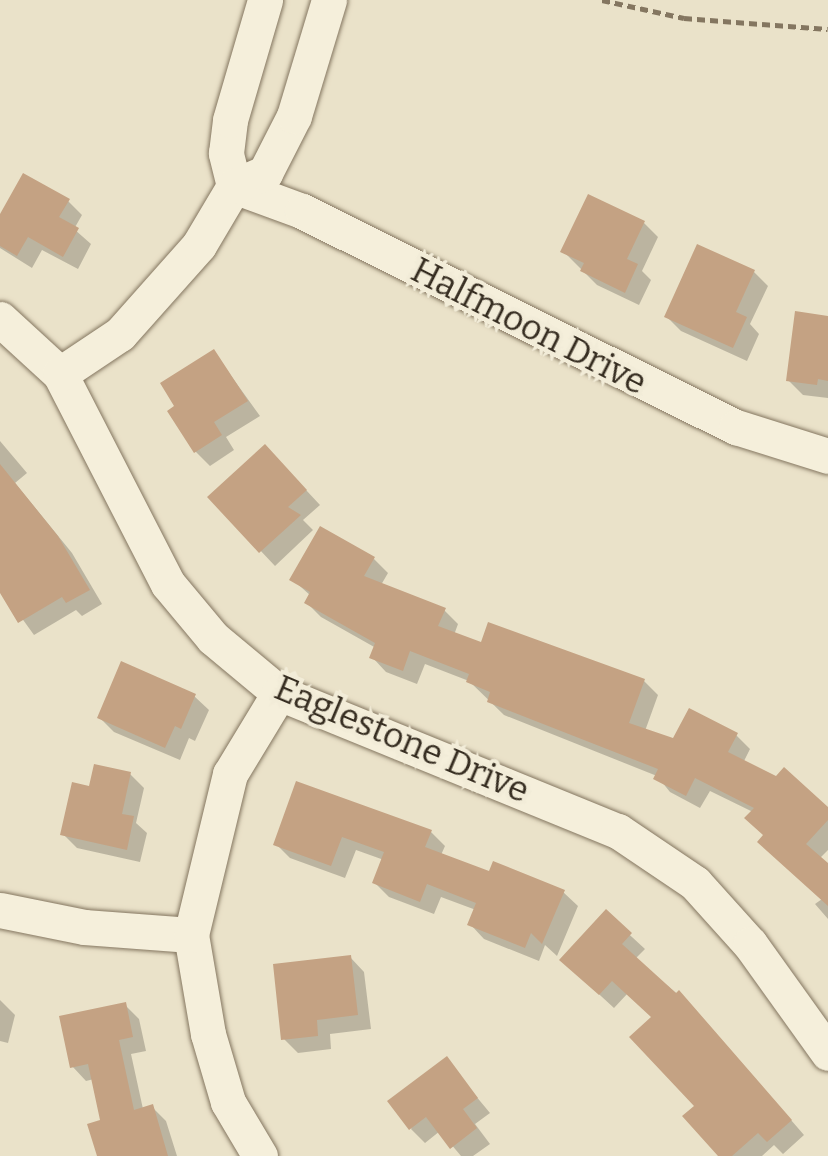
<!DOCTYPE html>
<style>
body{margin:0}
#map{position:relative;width:828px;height:1156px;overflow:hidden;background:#eae2c9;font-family:Bitter,serif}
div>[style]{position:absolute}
.shadow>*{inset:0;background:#0003}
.building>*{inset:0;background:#c4a283}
.path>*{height:5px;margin-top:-2.5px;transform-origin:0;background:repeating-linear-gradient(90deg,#847660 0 8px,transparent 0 13px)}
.roads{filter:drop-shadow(0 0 2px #847660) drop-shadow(0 0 2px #847660)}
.minor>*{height:35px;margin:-17.5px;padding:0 17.5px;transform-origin:17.5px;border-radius:17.5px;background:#f5efdb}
span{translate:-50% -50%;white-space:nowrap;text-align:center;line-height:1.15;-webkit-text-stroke:8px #f2ecd8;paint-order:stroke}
.street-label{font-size:35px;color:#362d21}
</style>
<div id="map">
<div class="shadow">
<i style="clip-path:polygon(68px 201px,82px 215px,74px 229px,91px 244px,78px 269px,42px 250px,32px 268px,0 248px,0 219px)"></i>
<i style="clip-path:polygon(644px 223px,658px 237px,642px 271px,651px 280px,639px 305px,597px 285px,563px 251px)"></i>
<i style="clip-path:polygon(754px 272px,768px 286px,750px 324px,759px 334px,747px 361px,681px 331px,667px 317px)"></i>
<i style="clip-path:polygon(828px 318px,828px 398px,803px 395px,788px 380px)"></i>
<i style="clip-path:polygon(214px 352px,260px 416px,226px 437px,234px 450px,210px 466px,196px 452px,178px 407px)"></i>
<i style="clip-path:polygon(0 441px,27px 473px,15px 483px,72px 553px,102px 604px,82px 616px,76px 610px,34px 635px,0 588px)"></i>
<i style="clip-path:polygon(279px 461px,320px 505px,303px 520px,313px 530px,275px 566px,210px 497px)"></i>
<i style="clip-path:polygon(374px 559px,388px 573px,381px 585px,444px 610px,458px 624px,454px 635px,482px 646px,644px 681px,658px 695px,645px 731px,675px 742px,736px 735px,750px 749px,743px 763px,828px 810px,828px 850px,819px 859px,828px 867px,828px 919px,815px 904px,822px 899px,766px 836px,753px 812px,710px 791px,700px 808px,670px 792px,657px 776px,504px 715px,469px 681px,425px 664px,417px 684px,386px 672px,372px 657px,376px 648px,321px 617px,307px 603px,311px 596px,292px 579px)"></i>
<i style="clip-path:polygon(194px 696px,209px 710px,195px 741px,189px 738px,180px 760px,114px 732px,100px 718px)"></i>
<i style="clip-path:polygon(130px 774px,144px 788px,136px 823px,147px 833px,140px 862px,77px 848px,63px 834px)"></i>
<i style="clip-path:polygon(298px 784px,431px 832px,445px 846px,441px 855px,490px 874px,563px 892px,578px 906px,557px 956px,545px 945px,539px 961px,484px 939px,470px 924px,476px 910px,441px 897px,434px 914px,389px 897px,375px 883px,384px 860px,356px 850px,345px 878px,290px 858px,276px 844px)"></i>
<i style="clip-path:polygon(606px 913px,645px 949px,635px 959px,693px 1007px,804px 1135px,783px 1154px,774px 1145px,762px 1156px,722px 1156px,654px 1017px,628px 993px,614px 1008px,577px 974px)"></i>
<i style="clip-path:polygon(350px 957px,364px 972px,371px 1029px,330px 1034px,331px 1049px,298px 1053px,284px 1039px)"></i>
<i style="clip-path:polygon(0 1000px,15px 1015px,8px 1043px,0 1041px)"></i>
<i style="clip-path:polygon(125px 1005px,139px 1019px,146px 1051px,131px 1054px,143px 1109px,152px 1107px,166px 1121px,177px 1156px,99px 1156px,103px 1122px,94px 1079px,86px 1081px,72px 1066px)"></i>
<i style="clip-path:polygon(446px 1060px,490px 1113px,475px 1124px,490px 1144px,473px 1156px,461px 1156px,440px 1131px,425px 1143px,411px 1129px)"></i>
</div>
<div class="building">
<i style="clip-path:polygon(23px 173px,70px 199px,59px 217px,79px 228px,63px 257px,28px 237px,17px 256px,0 246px,0 214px)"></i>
<i style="clip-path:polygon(588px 194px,645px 221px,627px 259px,638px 264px,625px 293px,580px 271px,584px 263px,560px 252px)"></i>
<i style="clip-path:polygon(697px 244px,755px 270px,736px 312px,747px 317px,733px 348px,664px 317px)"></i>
<i style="clip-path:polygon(795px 311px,828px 316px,828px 381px,818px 379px,817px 385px,786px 381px)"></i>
<i style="clip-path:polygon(214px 349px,248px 401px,214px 422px,222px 435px,194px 453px,167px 411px,174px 406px,160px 383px)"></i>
<i style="clip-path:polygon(265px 444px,307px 490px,288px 507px,301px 515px,259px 553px,207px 497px)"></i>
<i style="clip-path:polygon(0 464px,58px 536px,90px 590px,66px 603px,62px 597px,18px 623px,0 593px)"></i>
<i style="clip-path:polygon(320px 526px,375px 557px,364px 576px,446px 608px,438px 626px,481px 642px,488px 622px,645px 679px,629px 723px,673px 738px,689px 708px,738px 733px,728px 752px,776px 776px,784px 767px,828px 807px,828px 820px,806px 844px,828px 863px,828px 906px,757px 842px,763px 835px,744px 818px,754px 808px,695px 778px,686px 796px,653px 779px,658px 769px,487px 702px,490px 692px,466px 682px,469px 674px,410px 651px,403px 671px,369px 658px,375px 643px,304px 603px,310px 592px,289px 580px)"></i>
<i style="clip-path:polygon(121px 661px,196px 694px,181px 729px,175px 726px,165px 748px,97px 718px)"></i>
<i style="clip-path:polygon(94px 764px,131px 772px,122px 814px,134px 816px,127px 850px,60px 835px,72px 782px,89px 786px)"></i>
<i style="clip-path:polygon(296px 781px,432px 830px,425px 847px,489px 871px,493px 861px,565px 890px,542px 944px,531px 933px,525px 948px,467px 925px,476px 903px,427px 884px,420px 902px,372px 883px,384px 852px,342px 837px,331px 866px,273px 845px)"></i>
<i style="clip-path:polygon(606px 909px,632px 933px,622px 944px,676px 993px,679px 990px,792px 1120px,767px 1142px,758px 1133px,732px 1156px,718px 1156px,682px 1116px,694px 1106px,629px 1037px,651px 1017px,612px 981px,599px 995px,559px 960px)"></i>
<i style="clip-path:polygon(351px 955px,358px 1015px,317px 1020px,318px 1036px,281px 1040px,273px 964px)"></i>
<i style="clip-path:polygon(126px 1002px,133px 1037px,119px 1040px,134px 1110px,153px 1104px,168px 1156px,97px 1156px,87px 1124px,100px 1120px,88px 1064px,70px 1068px,59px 1016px)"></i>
<i style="clip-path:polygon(447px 1056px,478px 1098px,463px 1109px,477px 1128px,450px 1149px,426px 1117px,409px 1130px,387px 1101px)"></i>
</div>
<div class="path">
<i style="left:602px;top:0;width:84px;rotate:12.4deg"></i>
<i style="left:684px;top:18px;width:144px;rotate:4.4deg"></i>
</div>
<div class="roads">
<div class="minor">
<i style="left:234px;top:186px;width:72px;rotate:20.2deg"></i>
<i style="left:302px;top:211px;width:485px;rotate:26.5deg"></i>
<i style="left:736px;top:427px;width:96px;rotate:17.5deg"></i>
<i style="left:234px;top:186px;width:34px;rotate:-104deg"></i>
<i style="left:226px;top:153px;width:33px;rotate:-83deg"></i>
<i style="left:230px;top:120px;width:125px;rotate:-73.7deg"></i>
<i style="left:0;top:319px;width:81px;rotate:42.5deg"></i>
<i style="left:60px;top:374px;width:236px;rotate:62.8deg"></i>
<i style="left:168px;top:584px;width:70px;rotate:50.2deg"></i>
<i style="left:213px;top:638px;width:86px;rotate:39.8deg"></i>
<i style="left:279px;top:693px;width:366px;rotate:22.2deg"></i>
<i style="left:618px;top:831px;width:93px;rotate:34deg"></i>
<i style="left:695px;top:883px;width:82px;rotate:48deg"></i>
<i style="left:750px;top:944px;width:134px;rotate:54.4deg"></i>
<i style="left:60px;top:374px;width:72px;rotate:-33.7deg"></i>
<i style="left:120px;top:334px;width:119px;rotate:-48.4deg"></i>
<i style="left:199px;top:245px;width:69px;rotate:-59.3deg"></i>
<i style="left:234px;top:186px;width:34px;rotate:-23deg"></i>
<i style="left:265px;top:173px;width:64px;rotate:-63deg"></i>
<i style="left:294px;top:116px;width:121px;rotate:-73.2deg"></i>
<i style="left:0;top:910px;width:86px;rotate:11.4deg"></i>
<i style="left:84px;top:927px;width:107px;rotate:4.3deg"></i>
<i style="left:260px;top:1156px;width:63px;rotate:-120.7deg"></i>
<i style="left:228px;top:1102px;width:71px;rotate:-106.4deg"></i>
<i style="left:208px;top:1034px;width:100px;rotate:-99.7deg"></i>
<i style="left:191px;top:935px;width:166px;rotate:-76.4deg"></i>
<i style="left:230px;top:774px;width:95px;rotate:-58.8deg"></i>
</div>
</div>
<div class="street-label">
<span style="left:529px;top:326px;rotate:27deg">Halfmoon Drive</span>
<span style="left:402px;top:739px;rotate:23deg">Eaglestone Drive</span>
</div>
</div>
